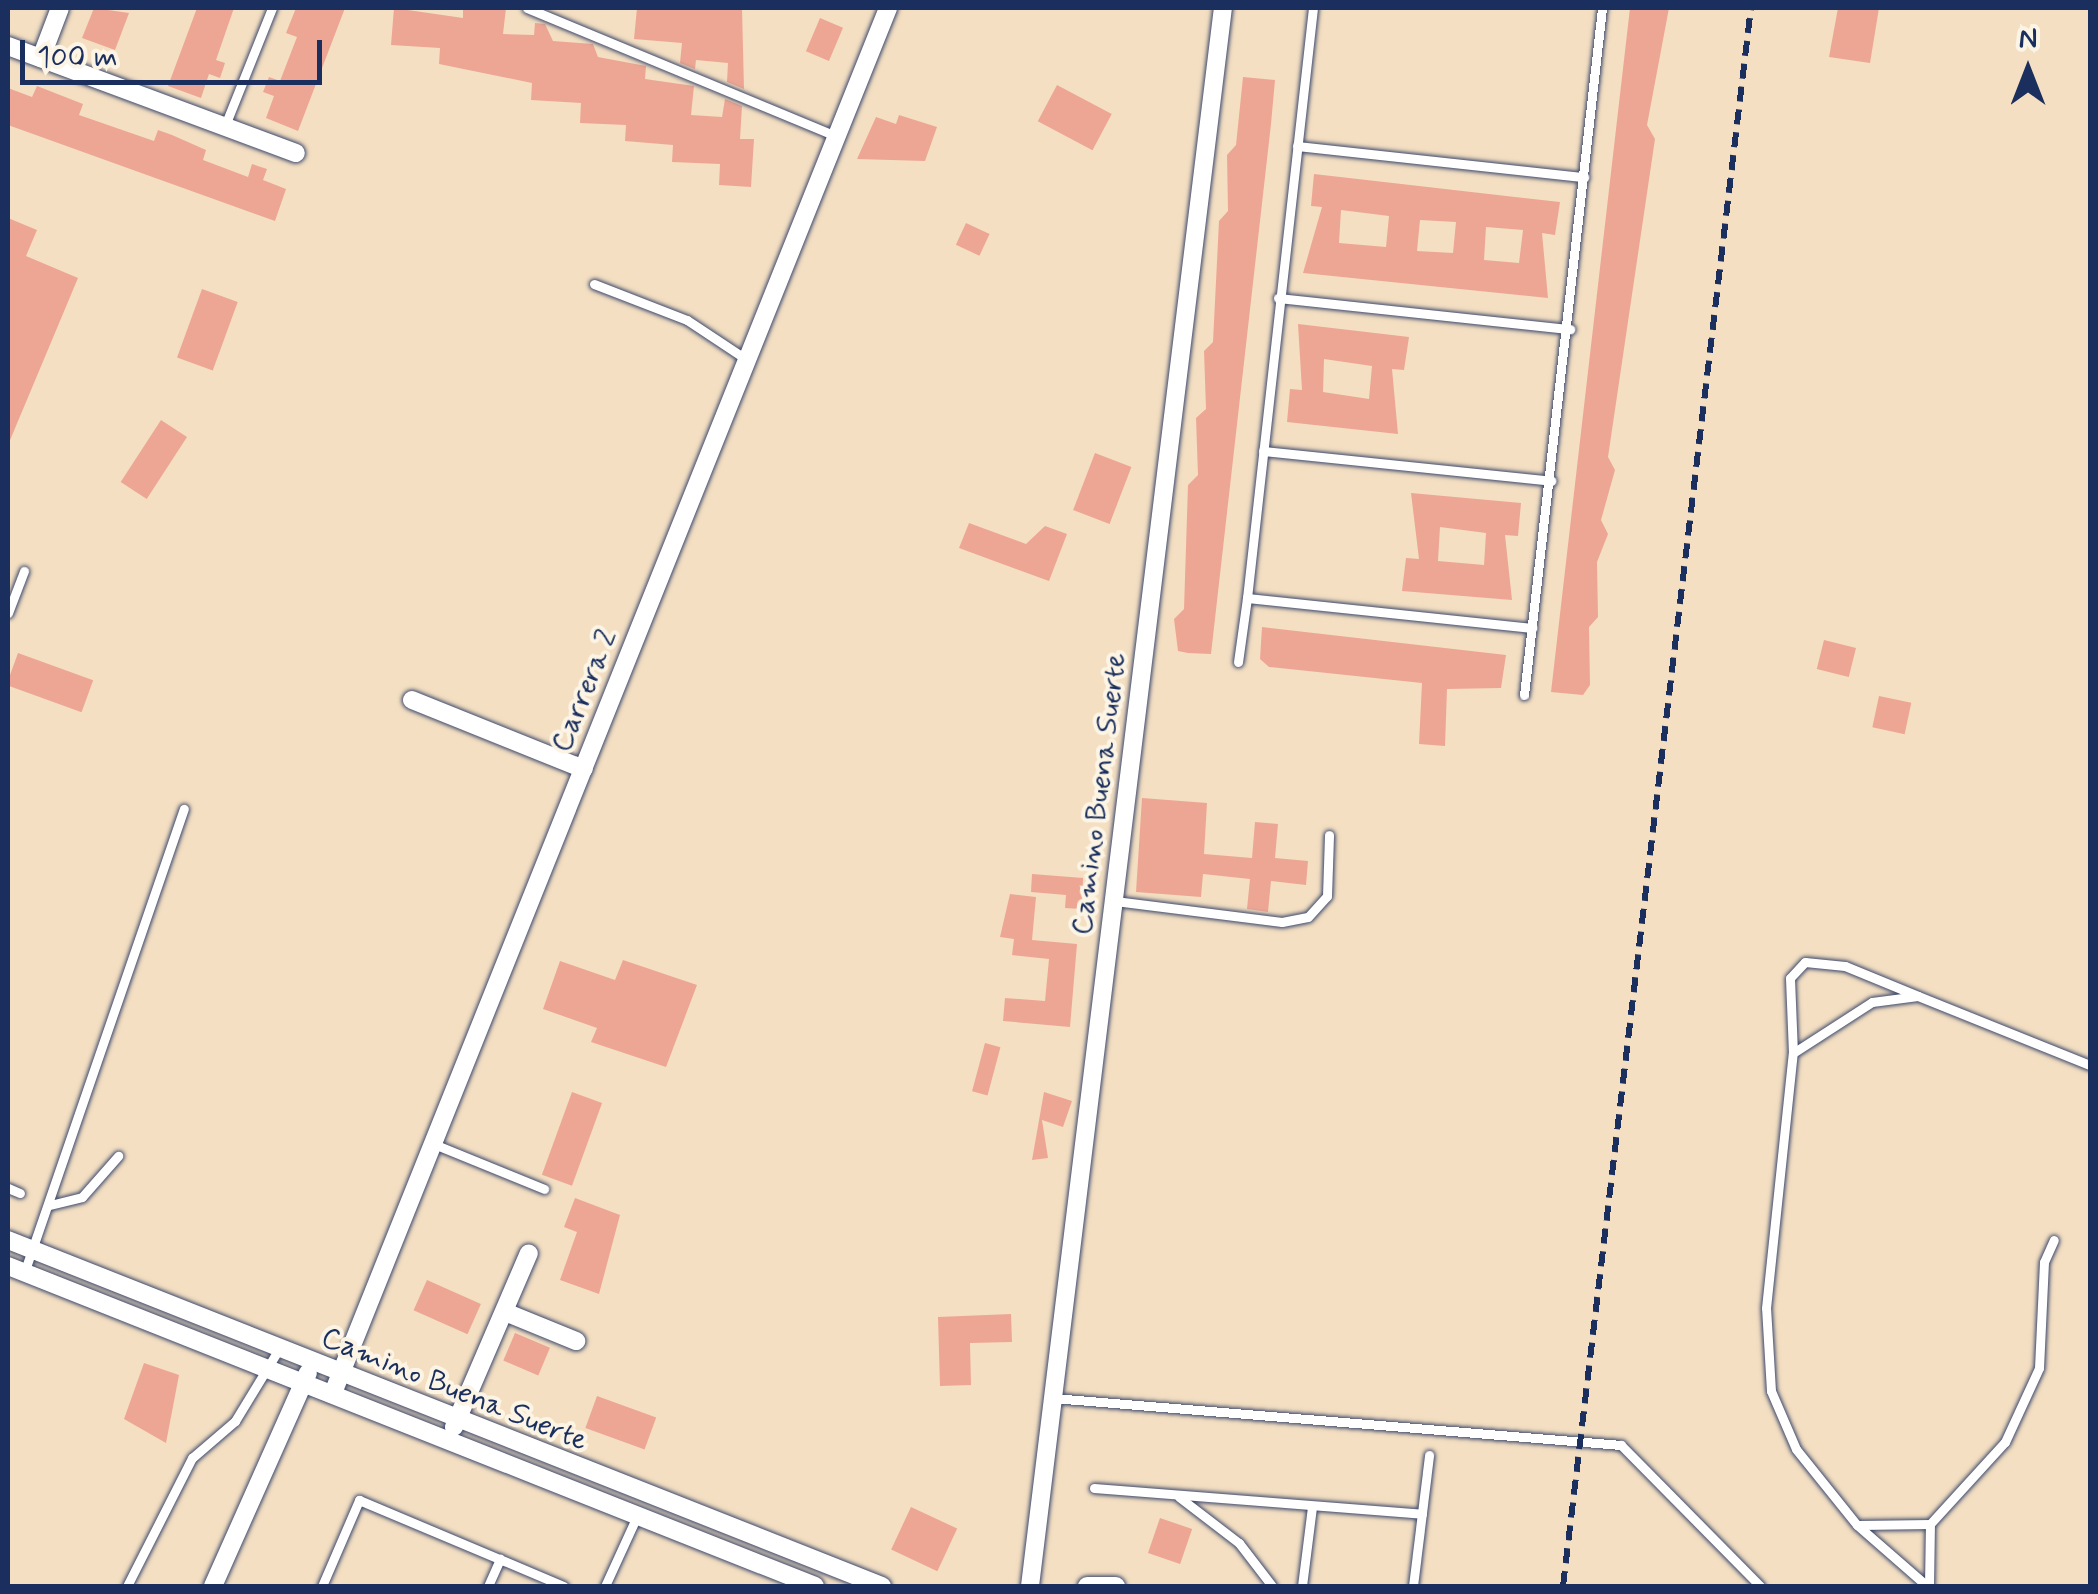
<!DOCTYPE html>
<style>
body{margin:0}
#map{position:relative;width:2098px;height:1594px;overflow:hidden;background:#f4dfc2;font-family:Mynerve,sans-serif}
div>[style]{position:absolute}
.building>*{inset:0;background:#eda694;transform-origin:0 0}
.roads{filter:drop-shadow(0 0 2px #3c496d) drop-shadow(0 0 2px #3c496d)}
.lane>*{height:9px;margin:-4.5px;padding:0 4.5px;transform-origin:4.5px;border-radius:4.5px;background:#fff}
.street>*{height:18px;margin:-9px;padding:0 9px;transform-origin:9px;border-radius:9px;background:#fff}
.rail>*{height:6px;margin-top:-3px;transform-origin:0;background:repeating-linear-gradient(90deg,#1b2f5e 0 15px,transparent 0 23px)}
span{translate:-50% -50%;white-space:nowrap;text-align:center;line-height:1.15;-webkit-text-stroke:8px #fcf5e5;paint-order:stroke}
.street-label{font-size:30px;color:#1b2f5e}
.frame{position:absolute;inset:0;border:10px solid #1b2f5e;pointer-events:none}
.north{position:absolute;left:1978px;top:20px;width:100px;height:100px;-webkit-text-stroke:8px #fcf5e5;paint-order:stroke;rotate:0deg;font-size:28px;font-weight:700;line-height:40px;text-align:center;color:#1b2f5e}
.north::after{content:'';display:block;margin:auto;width:35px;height:45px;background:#1b2f5e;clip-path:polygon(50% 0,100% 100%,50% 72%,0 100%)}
.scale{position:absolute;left:20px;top:40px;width:302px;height:45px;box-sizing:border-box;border:5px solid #1b2f5e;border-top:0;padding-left:12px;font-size:30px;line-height:35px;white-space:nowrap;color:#1b2f5e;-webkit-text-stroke:8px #fcf5e5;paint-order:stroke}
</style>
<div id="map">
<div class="building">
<i style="clip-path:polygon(94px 8px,129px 13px,115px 50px,82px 38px)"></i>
<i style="clip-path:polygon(197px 8px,234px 8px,216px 60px,225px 63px,220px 78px,209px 74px,201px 98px,168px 86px)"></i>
<i style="clip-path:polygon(296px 8px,345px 8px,298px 131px,266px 118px,274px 96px,263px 92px,269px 77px,280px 81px,297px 37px,286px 33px)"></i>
<i style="clip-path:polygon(394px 8px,463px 18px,463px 8px,506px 8px,503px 34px,534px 35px,535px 23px,545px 24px,553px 41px,593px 44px,598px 57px,646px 66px,645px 79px,694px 86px,691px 115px,722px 117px,725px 99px,742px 106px,740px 139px,754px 139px,751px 187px,719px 185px,720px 164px,672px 162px,673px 145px,625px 141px,626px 125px,580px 123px,581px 103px,531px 100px,532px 83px,439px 64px,440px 48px,391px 45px)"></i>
<i style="clip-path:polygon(637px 8px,742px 8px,744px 89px,727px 82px,728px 63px,696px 60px,695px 69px,680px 63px,682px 43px,634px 39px)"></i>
<i style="clip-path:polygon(1630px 8px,1669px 8px,1647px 125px,1655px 139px,1608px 457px,1615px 470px,1601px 520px,1608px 534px,1597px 562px,1598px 617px,1589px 627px,1590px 685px,1583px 695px,1551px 692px)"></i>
<i style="clip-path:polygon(1838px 8px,1879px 8px,1870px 63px,1829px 57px)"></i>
<i style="left:820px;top:18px;width:25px;height:36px;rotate:23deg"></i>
<i style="clip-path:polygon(1243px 77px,1275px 80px,1271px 124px,1211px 654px,1188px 653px,1178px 651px,1174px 619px,1184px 609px,1188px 485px,1198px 475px,1196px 418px,1206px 409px,1204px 351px,1213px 342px,1219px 221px,1228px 211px,1227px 155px,1236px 145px)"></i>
<i style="left:1057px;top:85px;width:62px;height:41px;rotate:28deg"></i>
<i style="clip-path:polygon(37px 86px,83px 104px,79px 115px,154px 141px,158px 130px,172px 135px,206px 150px,203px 160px,248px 177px,252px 164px,267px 169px,263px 180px,286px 189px,275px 221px,8px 125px,8px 88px,32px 97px)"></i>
<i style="clip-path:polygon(899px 115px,937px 127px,925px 161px,857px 159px,876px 117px,896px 124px)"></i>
<i style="clip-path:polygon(evenodd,1314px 174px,1560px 202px,1555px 235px,1542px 233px,1548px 298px,1303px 273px,1322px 207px,1311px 206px,1314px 174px,1341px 210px,1389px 216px,1386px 247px,1339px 243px,1341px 210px,1314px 174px,1420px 220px,1456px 222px,1453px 253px,1417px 251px,1420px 220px,1314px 174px,1486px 227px,1523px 230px,1519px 263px,1484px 260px,1486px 227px)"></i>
<i style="clip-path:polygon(8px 218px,37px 230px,26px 256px,78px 278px,8px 445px)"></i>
<i style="left:966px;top:223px;width:26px;height:24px;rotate:25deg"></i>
<i style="left:202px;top:289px;width:38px;height:73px;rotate:20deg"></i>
<i style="clip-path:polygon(evenodd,1298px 324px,1409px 337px,1404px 370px,1392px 369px,1398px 434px,1287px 422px,1290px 389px,1302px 390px,1298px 324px,1324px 359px,1372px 366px,1369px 399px,1323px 392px,1324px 359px)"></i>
<i style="left:161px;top:420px;width:31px;height:74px;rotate:33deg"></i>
<i style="left:1095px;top:453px;width:39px;height:61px;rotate:21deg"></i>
<i style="clip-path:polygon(evenodd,1411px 493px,1521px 503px,1518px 536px,1505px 535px,1512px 600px,1402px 591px,1406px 558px,1419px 559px,1411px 493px,1440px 527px,1486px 533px,1484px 565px,1438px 561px,1440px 527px)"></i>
<i style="clip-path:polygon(969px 523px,1026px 544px,1045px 526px,1067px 534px,1049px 581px,959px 548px)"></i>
<i style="clip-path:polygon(1262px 627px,1506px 655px,1501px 688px,1447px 689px,1445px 746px,1419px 744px,1422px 683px,1269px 667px,1260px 659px)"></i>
<i style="left:1824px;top:640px;width:33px;height:30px;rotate:14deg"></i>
<i style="left:18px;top:653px;width:80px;height:34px;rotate:20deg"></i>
<i style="left:1879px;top:696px;width:33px;height:32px;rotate:12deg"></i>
<i style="clip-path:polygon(1142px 798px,1207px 803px,1204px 854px,1252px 858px,1255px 822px,1278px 824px,1275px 858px,1308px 861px,1306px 885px,1271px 881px,1268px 912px,1247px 909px,1250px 879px,1203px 874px,1201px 897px,1136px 892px)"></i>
<i style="clip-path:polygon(1032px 874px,1083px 878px,1082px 909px,1065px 908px,1066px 895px,1031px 892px)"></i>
<i style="clip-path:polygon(1010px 894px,1036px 897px,1032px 940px,1077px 944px,1070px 1027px,1003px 1021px,1005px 998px,1045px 1001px,1049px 959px,1012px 955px,1014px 939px,1000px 937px)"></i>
<i style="clip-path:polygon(623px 960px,697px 985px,666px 1067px,591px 1042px,597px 1028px,543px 1009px,560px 961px,615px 980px)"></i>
<i style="left:985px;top:1043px;width:16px;height:50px;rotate:15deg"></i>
<i style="left:572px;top:1092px;width:32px;height:88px;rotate:20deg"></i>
<i style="clip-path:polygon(1044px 1092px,1072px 1101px,1063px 1127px,1042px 1120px,1048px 1158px,1032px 1160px)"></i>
<i style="clip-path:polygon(575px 1198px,620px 1215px,599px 1294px,560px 1280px,577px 1232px,564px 1227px)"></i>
<i style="left:427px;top:1280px;width:59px;height:33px;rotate:24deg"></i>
<i style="clip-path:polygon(1011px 1314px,1012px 1342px,970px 1343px,971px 1385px,940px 1386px,938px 1317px)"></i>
<i style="left:515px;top:1333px;width:38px;height:30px;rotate:23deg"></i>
<i style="clip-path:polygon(144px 1363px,179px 1375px,166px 1443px,124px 1419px)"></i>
<i style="left:597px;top:1396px;width:63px;height:34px;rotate:20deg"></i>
<i style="left:911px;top:1507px;width:51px;height:47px;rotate:25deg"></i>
<i style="left:1160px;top:1518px;width:34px;height:37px;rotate:19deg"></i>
</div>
<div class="roads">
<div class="lane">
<i style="left:527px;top:8px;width:334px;rotate:22.5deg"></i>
<i style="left:226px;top:123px;width:124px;rotate:-68.2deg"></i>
<i style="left:1297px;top:146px;width:289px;rotate:6.2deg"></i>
<i style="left:594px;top:284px;width:100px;rotate:21.2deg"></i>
<i style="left:687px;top:320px;width:71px;rotate:33.5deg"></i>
<i style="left:1278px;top:298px;width:294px;rotate:6.1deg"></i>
<i style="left:1263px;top:451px;width:290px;rotate:5.9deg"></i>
<i style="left:1247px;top:598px;width:594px;rotate:-83.62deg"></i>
<i style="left:8px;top:613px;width:45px;rotate:-69.1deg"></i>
<i style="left:1238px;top:662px;width:65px;rotate:-82deg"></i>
<i style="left:1247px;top:598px;width:287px;rotate:6deg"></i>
<i style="left:1524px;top:695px;width:691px;rotate:-83.52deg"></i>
<i style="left:1115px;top:901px;width:168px;rotate:7.2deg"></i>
<i style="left:1282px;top:922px;width:26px;rotate:-11deg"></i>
<i style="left:1308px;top:917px;width:28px;rotate:-48deg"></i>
<i style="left:1327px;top:896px;width:61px;rotate:-88.1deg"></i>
<i style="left:1793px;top:1053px;width:75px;rotate:-92.3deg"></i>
<i style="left:1790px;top:978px;width:22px;rotate:-47deg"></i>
<i style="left:1805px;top:962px;width:40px;rotate:5.7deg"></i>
<i style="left:1845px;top:966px;width:79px;rotate:22.3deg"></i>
<i style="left:434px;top:1144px;width:119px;rotate:22.2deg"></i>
<i style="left:8px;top:1188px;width:13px;rotate:23deg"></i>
<i style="left:50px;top:1205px;width:33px;rotate:-14deg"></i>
<i style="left:82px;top:1197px;width:55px;rotate:-48.7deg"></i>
<i style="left:24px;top:1273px;width:491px;rotate:-71deg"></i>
<i style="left:1053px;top:1398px;width:570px;rotate:4.73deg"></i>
<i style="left:1621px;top:1445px;width:198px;rotate:45.4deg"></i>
<i style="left:1094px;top:1488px;width:329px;rotate:4.5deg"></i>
<i style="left:1179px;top:1497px;width:76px;rotate:37.5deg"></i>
<i style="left:1239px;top:1543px;width:54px;rotate:52.5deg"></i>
<i style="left:1859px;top:1525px;width:71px;rotate:-0.8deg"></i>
<i style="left:1930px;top:1524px;width:111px;rotate:-47.6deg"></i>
<i style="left:2005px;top:1442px;width:81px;rotate:-65.3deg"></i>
<i style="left:2039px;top:1368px;width:106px;rotate:-87.3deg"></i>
<i style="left:2044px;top:1262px;width:24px;rotate:-66deg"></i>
<i style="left:127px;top:1586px;width:144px;rotate:-63.1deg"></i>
<i style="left:192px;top:1458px;width:57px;rotate:-40.7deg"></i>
<i style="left:235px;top:1421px;width:84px;rotate:-58.6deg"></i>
<i style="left:322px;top:1586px;width:94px;rotate:-66.7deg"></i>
<i style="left:359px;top:1500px;width:222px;rotate:22.8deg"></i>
<i style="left:488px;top:1586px;width:30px;rotate:-66deg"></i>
<i style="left:605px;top:1586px;width:77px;rotate:-65.4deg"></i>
<i style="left:1302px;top:1586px;width:80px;rotate:-82.8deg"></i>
<i style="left:1413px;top:1586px;width:132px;rotate:-83deg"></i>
<i style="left:1927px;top:1586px;width:93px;rotate:-138.9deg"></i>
<i style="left:1857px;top:1525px;width:97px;rotate:-128.8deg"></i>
<i style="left:1796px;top:1449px;width:63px;rotate:-113.3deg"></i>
<i style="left:1771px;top:1391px;width:83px;rotate:-93.4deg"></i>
<i style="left:1766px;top:1308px;width:256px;rotate:-84deg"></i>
<i style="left:1793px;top:1053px;width:94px;rotate:-32.8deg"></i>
<i style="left:1872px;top:1002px;width:46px;rotate:-7.4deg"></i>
<i style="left:1918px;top:996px;width:185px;rotate:21.9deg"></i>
<i style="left:1929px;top:1586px;width:62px;rotate:-89.1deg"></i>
</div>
<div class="street">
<i style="left:8px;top:46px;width:307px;rotate:20.4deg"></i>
<i style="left:41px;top:58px;width:53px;rotate:-69.2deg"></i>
<i style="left:412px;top:700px;width:185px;rotate:21.9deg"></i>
<i style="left:8px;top:1240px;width:940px;rotate:21.6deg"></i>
<i style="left:8px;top:1266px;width:868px;rotate:21.63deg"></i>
<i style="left:505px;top:1312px;width:77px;rotate:22.2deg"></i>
<i style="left:333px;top:1393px;width:1492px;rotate:-68.16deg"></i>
<i style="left:454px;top:1427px;width:189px;rotate:-66.7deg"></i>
<i style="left:213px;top:1586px;width:233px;rotate:-66deg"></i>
<i style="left:1030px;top:1586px;width:1590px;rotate:-83.03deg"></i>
<i style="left:1087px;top:1586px;width:29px"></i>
</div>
</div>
<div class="rail">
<i style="left:1563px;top:1586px;width:1589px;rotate:-83.21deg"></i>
</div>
<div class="street-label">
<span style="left:585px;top:691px;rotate:-68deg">Carrera 2</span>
<span style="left:1100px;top:794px;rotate:-83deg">Camino Buena Suerte</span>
<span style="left:454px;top:1390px;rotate:22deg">Camino Buena Suerte</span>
</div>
<div class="frame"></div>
<div class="north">N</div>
<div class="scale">100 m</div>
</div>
